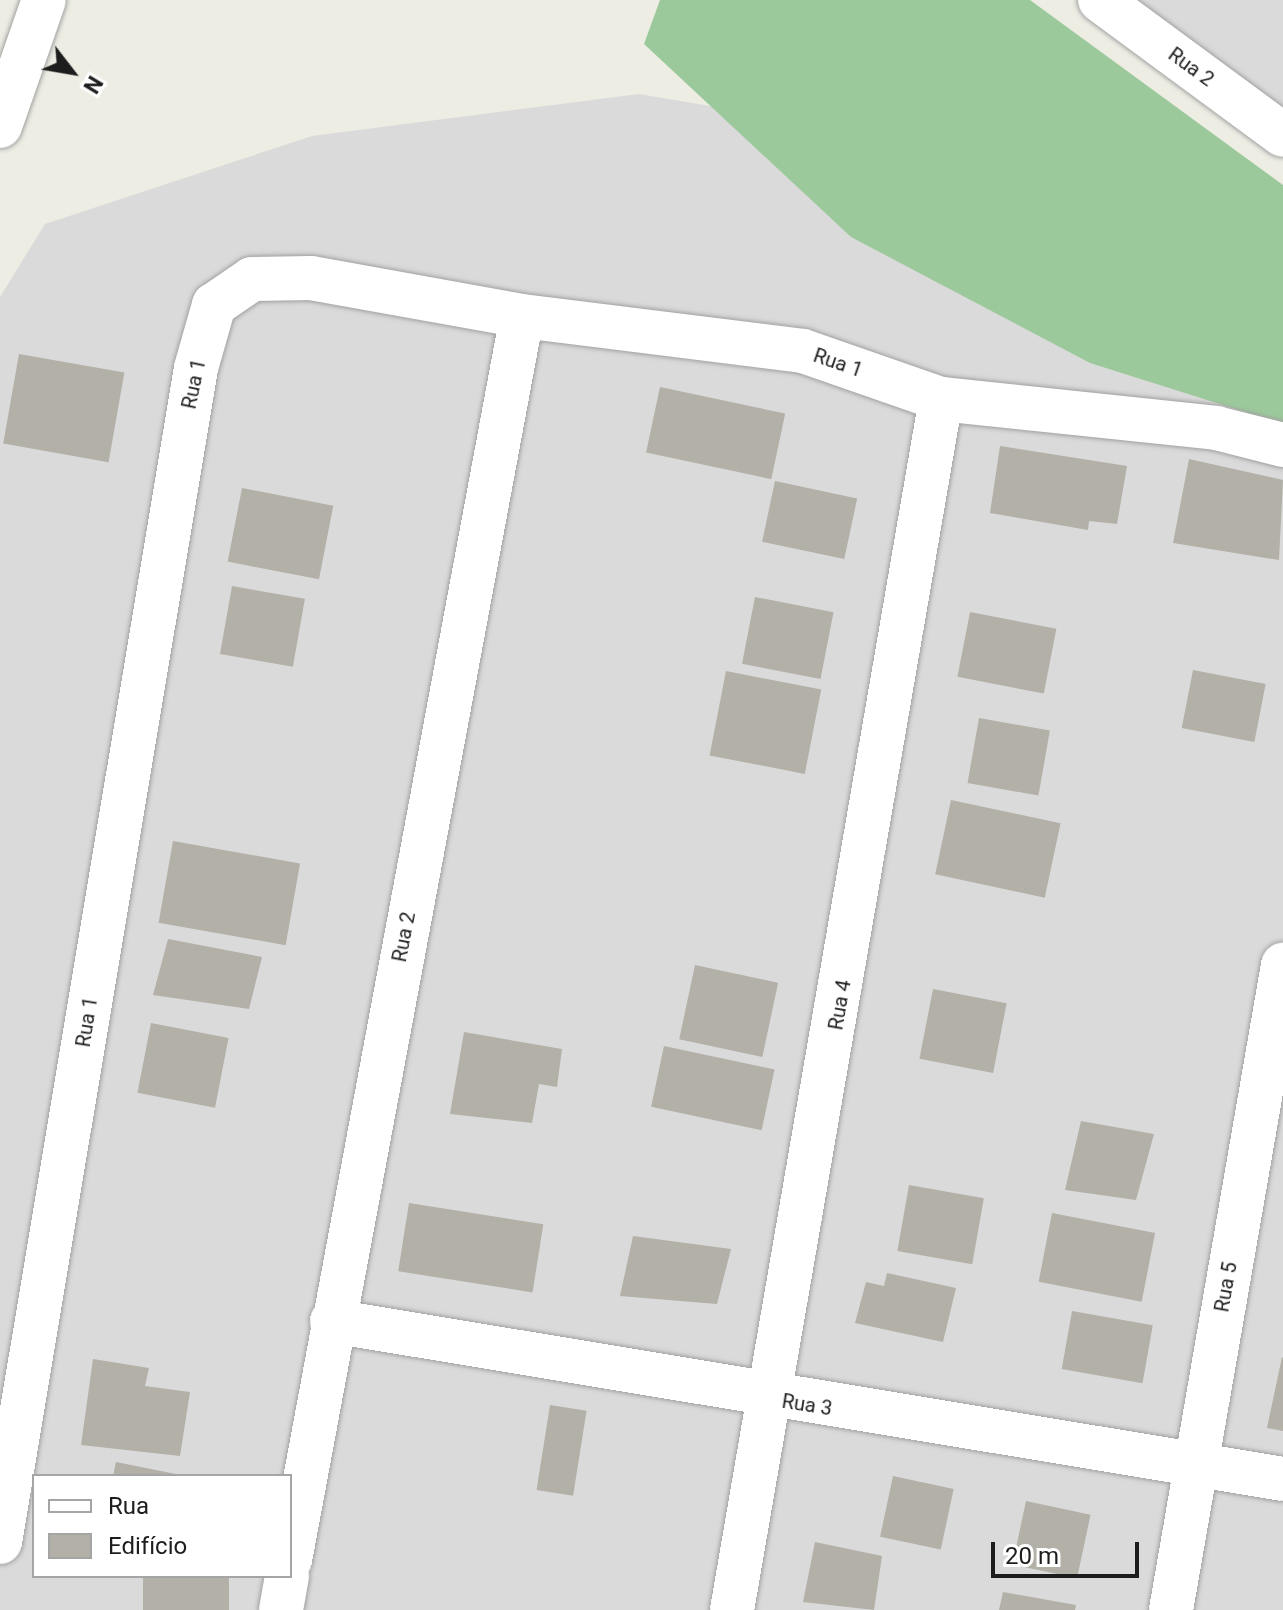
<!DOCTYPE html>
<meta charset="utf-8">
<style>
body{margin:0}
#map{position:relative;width:1283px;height:1610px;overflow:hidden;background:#edede4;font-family:Roboto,sans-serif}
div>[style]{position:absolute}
.residential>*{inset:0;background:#dbdada}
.forest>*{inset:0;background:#9cc99c}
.building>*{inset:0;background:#b2b0a7;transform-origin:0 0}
.roads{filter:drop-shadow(0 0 2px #a1a1a1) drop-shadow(0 0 2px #a1a1a1)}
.minor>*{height:44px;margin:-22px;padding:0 22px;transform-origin:22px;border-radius:22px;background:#fff}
.tertiary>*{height:44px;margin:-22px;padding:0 22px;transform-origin:22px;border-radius:22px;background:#fff}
span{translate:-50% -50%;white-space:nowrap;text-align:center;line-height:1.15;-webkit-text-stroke:8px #fff;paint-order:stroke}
.street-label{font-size:20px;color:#1d1d1d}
.legend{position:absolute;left:32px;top:1474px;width:260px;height:104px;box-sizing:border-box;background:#fff;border:2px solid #a5a5a5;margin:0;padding:10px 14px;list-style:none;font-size:24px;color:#1d1d1d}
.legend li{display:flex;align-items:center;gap:16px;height:40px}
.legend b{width:40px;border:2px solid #a5a5a5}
.north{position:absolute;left:32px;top:32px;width:80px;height:80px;-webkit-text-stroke:6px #fff;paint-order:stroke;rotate:121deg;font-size:22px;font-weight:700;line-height:32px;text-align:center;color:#1d1d1d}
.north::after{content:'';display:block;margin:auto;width:28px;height:36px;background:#1d1d1d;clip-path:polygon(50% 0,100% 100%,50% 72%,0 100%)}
.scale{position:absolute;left:991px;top:1542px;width:148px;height:36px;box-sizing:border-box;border:4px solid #1d1d1d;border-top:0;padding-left:10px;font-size:24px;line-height:28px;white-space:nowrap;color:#1d1d1d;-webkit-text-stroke:6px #fff;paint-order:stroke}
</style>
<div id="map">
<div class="residential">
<i style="clip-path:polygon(1133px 0,1283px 0,1283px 112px)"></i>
<i style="clip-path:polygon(evenodd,639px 94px,1027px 159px,1283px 278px,1283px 1610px,0 1610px,0 297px,45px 224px,312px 136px,639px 94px,34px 1476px,290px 1476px,290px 1576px,34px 1576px,34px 1476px)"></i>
</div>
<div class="forest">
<i style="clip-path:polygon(660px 0,1030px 0,1283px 185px,1283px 424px,1090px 363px,851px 237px,644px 44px)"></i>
</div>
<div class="building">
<i style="left:19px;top:354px;width:107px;height:91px;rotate:10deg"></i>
<i style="left:660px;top:387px;width:128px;height:67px;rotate:12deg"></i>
<i style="clip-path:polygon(1000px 446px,1127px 466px,1117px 524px,1089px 521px,1088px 530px,990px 513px)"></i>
<i style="clip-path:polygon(1189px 459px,1283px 480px,1279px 560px,1173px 543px)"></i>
<i style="left:775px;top:481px;width:84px;height:62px;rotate:12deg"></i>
<i style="left:242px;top:488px;width:93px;height:75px;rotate:11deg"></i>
<i style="left:232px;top:586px;width:74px;height:69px;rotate:10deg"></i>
<i style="left:755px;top:597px;width:80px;height:68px;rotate:11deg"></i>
<i style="left:970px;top:612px;width:88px;height:66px;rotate:11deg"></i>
<i style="left:1193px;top:670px;width:74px;height:59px;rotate:11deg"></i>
<i style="left:726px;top:671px;width:97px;height:86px;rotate:11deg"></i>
<i style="left:979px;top:718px;width:72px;height:66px;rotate:10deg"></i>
<i style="left:951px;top:800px;width:112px;height:76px;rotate:12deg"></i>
<i style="left:173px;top:841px;width:129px;height:83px;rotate:10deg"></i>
<i style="clip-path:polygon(168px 939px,262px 957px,249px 1009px,153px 995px)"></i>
<i style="left:695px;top:965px;width:85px;height:76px;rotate:12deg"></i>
<i style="left:933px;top:989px;width:75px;height:71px;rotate:11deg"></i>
<i style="left:151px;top:1023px;width:79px;height:71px;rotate:11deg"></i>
<i style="clip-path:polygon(464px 1032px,562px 1049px,557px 1087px,539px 1084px,532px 1123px,450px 1114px)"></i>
<i style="left:664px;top:1046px;width:113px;height:62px;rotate:12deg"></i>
<i style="clip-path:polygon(1081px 1121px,1154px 1134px,1136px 1200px,1065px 1190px)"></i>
<i style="left:909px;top:1185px;width:76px;height:67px;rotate:10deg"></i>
<i style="left:409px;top:1203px;width:136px;height:69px;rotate:9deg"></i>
<i style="left:1052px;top:1213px;width:105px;height:70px;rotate:11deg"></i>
<i style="clip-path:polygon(633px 1236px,731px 1249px,717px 1304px,620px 1296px)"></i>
<i style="clip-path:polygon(887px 1273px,956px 1288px,943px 1342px,855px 1323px,866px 1282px,884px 1286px)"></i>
<i style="left:1072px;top:1311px;width:82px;height:59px;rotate:10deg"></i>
<i style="clip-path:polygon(1282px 1357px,1283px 1358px,1283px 1431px,1267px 1428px)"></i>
<i style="clip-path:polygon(93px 1359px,149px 1368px,145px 1386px,190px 1392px,180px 1456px,81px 1445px)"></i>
<i style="left:550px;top:1405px;width:37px;height:86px;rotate:9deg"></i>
<i style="clip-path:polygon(116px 1462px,181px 1475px,181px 1476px,113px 1476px)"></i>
<i style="left:893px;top:1476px;width:62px;height:62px;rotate:12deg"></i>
<i style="left:1026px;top:1501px;width:66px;height:65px;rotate:12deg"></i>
<i style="clip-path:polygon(815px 1542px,882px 1556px,874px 1610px,803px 1602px)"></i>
<i style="left:143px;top:1576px;width:86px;height:34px"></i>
<i style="clip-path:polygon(1003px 1592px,1076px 1605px,1075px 1610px,999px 1610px)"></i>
</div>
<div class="roads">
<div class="minor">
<i style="left:1100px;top:0;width:227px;rotate:36.4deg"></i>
<i style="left:332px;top:1321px;width:964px;rotate:9.43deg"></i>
<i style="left:0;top:1542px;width:1190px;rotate:-80.52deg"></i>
<i style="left:196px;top:368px;width:66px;rotate:-74.1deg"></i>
<i style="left:214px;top:305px;width:46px;rotate:-34.4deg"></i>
<i style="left:252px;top:279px;width:59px;rotate:-1deg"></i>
<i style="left:311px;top:278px;width:214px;rotate:10.2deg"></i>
<i style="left:522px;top:316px;width:283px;rotate:7.1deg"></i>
<i style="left:803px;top:351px;width:146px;rotate:19.2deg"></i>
<i style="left:941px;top:399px;width:277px;rotate:6deg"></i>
<i style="left:1216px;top:428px;width:69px;rotate:14.2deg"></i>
<i style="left:290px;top:1560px;width:1265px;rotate:-79.44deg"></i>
<i style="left:281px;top:1610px;width:35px;rotate:-80deg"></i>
<i style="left:732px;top:1610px;width:1229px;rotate:-80.21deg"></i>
<i style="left:1171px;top:1610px;width:655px;rotate:-80.15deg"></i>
</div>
<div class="tertiary">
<i style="left:0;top:126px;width:133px;rotate:-70.8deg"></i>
</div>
</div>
<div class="street-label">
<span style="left:1191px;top:67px;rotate:36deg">Rua 2</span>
<span style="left:838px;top:363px;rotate:19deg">Rua 1</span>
<span style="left:194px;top:384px;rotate:-78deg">Rua 1</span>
<span style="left:404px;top:937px;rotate:-79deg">Rua 2</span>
<span style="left:840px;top:1005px;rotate:-80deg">Rua 4</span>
<span style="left:87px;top:1022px;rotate:-81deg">Rua 1</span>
<span style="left:1226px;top:1287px;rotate:-80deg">Rua 5</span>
<span style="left:807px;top:1405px;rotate:9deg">Rua 3</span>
</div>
<ul class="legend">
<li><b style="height:10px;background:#fff"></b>Rua</li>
<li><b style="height:22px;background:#b2b0a7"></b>Edifício</li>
</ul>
<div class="north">N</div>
<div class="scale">20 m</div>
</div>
